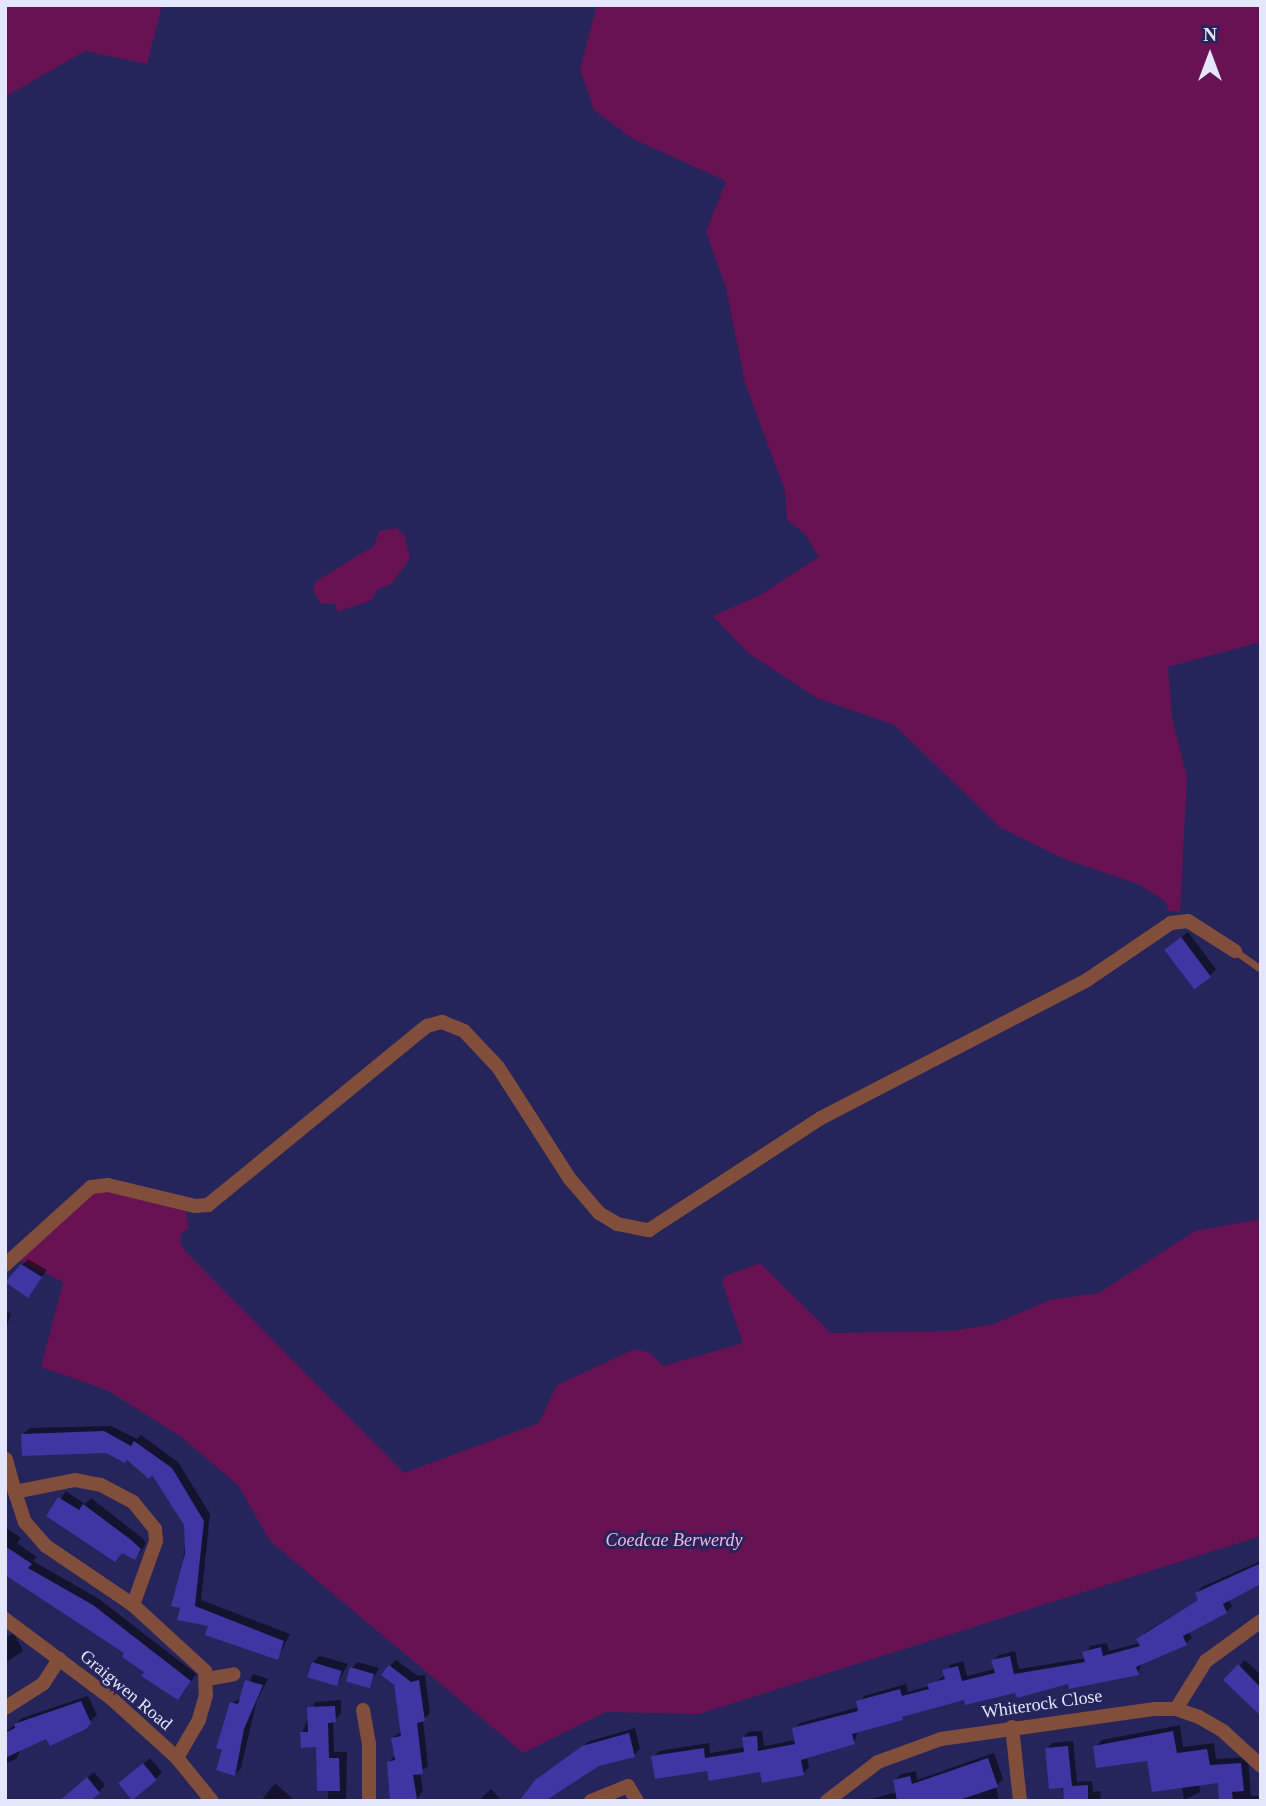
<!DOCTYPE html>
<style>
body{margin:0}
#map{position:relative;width:1266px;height:1806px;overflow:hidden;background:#25245b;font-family:Georgia,serif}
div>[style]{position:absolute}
.green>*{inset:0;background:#671353}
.shadow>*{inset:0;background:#0007}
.building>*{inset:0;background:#3f35a3;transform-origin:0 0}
.service>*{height:7px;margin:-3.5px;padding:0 3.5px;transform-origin:3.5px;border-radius:3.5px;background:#824e3c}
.minor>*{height:14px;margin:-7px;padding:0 7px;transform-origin:7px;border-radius:7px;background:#824e3c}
span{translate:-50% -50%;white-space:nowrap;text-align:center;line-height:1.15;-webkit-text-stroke:6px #25245b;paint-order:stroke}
.park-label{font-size:18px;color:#f2b9de;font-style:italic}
.street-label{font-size:18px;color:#e4e7fc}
.frame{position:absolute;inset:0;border:7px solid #e4e7fc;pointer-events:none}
.north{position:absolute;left:1175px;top:21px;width:70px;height:70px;-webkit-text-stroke:5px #25245b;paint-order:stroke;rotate:0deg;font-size:19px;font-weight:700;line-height:28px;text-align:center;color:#e4e7fc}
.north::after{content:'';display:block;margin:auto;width:24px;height:32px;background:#e4e7fc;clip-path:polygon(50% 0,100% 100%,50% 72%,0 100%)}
</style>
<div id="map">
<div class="green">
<i style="clip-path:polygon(5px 5px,162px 5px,147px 64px,85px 51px,5px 97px)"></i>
<i style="clip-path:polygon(597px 5px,1261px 5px,1261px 642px,1168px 667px,1172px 718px,1187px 777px,1180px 912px,1169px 911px,1165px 901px,1138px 884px,1064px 859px,1001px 828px,894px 725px,817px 698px,748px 653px,713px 616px,760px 595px,819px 557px,805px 534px,787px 520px,785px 491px,745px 383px,726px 288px,706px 232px,726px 181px,633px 139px,594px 110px,580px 69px)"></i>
<i style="clip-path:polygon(397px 528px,405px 536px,410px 559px,391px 584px,377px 590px,372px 600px,337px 612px,336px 604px,320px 603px,313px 590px,316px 581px,374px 546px,379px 531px)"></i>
<i style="clip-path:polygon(110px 1190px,186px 1210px,189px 1228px,181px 1234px,180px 1243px,186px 1252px,404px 1473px,539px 1423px,557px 1385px,635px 1349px,650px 1353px,663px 1366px,743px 1343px,722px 1282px,725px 1276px,760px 1263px,831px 1333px,952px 1331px,994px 1324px,1050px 1300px,1099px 1293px,1195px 1231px,1261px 1219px,1261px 1536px,699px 1714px,606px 1712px,523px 1753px,270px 1541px,238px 1485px,180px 1436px,107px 1390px,41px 1367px,63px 1282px,20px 1260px,93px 1193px)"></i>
</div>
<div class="shadow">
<i style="clip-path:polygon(1188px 932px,1216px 969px,1210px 976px,1172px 944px)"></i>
<i style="clip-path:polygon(28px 1259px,47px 1270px,28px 1295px,22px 1265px)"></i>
<i style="clip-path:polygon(5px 1312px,11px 1313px,5px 1332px)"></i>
<i style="clip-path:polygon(111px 1426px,137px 1439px,141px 1435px,178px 1462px,210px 1514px,201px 1600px,290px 1634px,278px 1658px,210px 1625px,179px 1619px,186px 1525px,152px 1473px,106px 1451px,23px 1434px,30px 1428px)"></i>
<i style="clip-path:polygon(66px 1491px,85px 1504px,91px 1498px,136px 1533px,146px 1542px,141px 1552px,134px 1558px,123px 1552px,115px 1560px,49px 1515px)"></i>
<i style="clip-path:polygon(5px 1527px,21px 1538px,17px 1543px,37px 1557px,33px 1561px,99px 1599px,196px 1674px,184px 1692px,177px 1698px,127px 1652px,5px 1560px)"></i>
<i style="clip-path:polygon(1261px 1561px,1261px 1582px,1228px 1599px,1232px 1606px,1226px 1612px,1188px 1631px,1192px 1638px,1186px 1643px,1142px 1663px,1138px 1673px,966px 1698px,907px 1714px,858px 1731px,854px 1743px,807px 1757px,809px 1767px,803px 1773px,708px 1769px,653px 1757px,659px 1751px,709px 1743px,710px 1753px,745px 1747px,743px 1737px,749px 1732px,762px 1731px,764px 1746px,796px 1740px,794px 1729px,800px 1723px,859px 1707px,864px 1696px,906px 1684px,908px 1692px,929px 1686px,946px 1675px,950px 1665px,963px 1661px,967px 1676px,995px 1669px,993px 1661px,999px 1655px,1015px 1651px,1019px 1669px,1086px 1658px,1090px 1646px,1107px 1643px,1109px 1651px,1140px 1643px,1144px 1633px,1200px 1599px,1197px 1593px,1202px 1587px)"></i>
<i style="clip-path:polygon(14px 1633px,23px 1651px,5px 1663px,5px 1638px)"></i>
<i style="clip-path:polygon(320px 1656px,348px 1664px,337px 1684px,313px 1662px)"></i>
<i style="clip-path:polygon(396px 1660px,418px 1676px,425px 1675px,430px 1713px,423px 1720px,428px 1766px,420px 1772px,423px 1791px,415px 1801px,391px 1801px,389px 1762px,396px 1755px,392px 1738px,402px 1731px,390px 1666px)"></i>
<i style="clip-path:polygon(1245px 1660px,1261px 1675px,1261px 1713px,1226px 1680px)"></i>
<i style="clip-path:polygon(358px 1662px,379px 1668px,369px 1686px,352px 1668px)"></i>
<i style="clip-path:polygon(253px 1674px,268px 1679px,257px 1700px,241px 1768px,235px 1774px,232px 1703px,242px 1698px)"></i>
<i style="clip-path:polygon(88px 1696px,97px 1715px,90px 1721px,50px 1744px,47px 1737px,21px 1749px,16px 1759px,5px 1764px,5px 1733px,22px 1718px)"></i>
<i style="clip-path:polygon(341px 1700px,341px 1714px,333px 1721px,334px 1752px,347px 1752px,346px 1801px,328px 1801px,328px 1777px,318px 1745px,302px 1733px,315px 1702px)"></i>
<i style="clip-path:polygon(1180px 1725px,1183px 1747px,1214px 1743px,1216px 1759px,1248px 1757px,1251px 1796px,1261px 1796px,1261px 1801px,1221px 1801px,1219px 1781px,1199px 1784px,1200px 1792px,1184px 1800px,1182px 1786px,1149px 1759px,1095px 1747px,1102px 1740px)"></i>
<i style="clip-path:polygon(635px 1728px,640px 1749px,634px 1755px,598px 1764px,542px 1801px,519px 1801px,543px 1774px,590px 1741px)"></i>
<i style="clip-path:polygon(1073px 1741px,1077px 1782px,1092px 1781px,1093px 1792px,1100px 1791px,1101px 1801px,1066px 1801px,1047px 1749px,1052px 1743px)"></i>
<i style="clip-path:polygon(994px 1753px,1003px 1779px,996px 1786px,999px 1801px,863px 1801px,897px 1792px,895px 1780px,901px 1774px,916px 1771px,917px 1780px)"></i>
<i style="clip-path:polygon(150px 1758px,162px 1772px,156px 1779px,127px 1777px)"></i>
<i style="clip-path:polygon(94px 1772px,105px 1785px,99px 1792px,69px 1793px)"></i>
<i style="clip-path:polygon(275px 1783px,295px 1801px,261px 1801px)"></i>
<i style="clip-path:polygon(491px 1789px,502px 1801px,479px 1801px,480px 1799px)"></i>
</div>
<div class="building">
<i style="left:1181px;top:937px;width:50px;height:21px;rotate:53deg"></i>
<i style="clip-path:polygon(21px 1264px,42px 1277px,28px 1298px,5px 1282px)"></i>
<i style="clip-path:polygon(104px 1431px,131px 1446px,134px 1441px,172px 1468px,204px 1521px,195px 1606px,284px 1641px,278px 1660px,205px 1635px,208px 1626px,177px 1620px,180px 1608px,171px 1606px,185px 1554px,184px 1525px,152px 1475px,149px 1479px,127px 1460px,125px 1463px,106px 1453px,22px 1456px,21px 1434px)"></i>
<i style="clip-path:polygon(58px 1497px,79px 1510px,83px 1504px,130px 1539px,141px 1549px,135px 1560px,122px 1553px,115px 1562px,46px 1516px)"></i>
<i style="clip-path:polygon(5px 1546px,32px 1564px,28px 1568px,93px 1605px,191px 1681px,178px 1700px,141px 1676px,144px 1672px,122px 1657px,124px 1653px,5px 1575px)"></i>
<i style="clip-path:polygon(1261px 1563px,1261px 1584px,1223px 1604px,1227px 1613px,1183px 1636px,1187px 1645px,1136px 1667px,1139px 1675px,1069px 1689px,1068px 1684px,1017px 1698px,1015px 1693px,965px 1705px,964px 1700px,902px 1717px,903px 1720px,852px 1734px,855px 1744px,801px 1760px,804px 1775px,762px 1783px,760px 1772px,709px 1781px,707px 1771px,655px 1779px,651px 1756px,704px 1748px,705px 1758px,744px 1752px,742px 1737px,757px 1736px,758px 1751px,795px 1744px,792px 1728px,858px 1711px,856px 1701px,900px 1689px,902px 1696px,929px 1689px,927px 1684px,945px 1679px,942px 1670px,958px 1666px,962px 1681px,995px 1673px,991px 1660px,1010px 1656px,1014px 1674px,1085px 1662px,1082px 1652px,1101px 1647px,1103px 1656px,1140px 1646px,1136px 1639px,1198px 1600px,1195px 1593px)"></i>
<i style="left:312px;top:1662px;width:31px;height:16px;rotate:17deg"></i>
<i style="clip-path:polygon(1238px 1664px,1261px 1688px,1261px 1716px,1223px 1680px)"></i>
<i style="clip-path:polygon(389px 1665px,411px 1682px,419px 1680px,425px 1721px,417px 1723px,423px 1774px,413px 1775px,417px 1799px,390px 1801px,387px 1762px,395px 1760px,391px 1738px,401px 1736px,394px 1685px,381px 1675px)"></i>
<i style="left:350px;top:1667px;width:25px;height:15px;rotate:16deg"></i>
<i style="clip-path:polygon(245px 1680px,263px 1685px,244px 1729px,235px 1776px,216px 1770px,222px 1750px,216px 1748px,230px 1702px,238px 1704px)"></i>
<i style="clip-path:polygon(81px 1701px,91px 1723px,86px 1729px,50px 1746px,46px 1739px,5px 1758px,5px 1733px,15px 1728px,14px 1724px)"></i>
<i style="clip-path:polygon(335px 1706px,336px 1722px,328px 1723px,329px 1758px,339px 1758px,340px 1791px,317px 1791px,316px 1747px,301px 1748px,300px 1732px,308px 1732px,307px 1707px)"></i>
<i style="clip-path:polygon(1173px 1731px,1177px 1753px,1207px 1749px,1210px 1765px,1241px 1763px,1244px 1791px,1232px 1792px,1233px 1801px,1219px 1801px,1218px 1783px,1152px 1792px,1147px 1761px,1096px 1768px,1093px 1746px)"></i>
<i style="clip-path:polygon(629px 1733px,635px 1757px,599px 1766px,545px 1801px,519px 1801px,535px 1780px,582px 1746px)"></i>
<i style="clip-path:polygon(1068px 1746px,1072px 1786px,1088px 1785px,1088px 1801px,1064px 1801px,1063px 1788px,1049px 1789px,1045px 1748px)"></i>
<i style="clip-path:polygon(988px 1758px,998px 1787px,956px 1801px,897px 1801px,893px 1780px,910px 1776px,912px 1784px)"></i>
<i style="left:143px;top:1763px;width:22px;height:32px;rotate:51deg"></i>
<i style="clip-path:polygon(87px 1777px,100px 1793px,90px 1801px,59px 1801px)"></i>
</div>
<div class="service">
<i style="left:1235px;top:951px;width:32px;rotate:35deg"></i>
</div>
<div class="minor">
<i style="left:5px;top:1265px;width:116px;rotate:-42.2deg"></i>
<i style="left:91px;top:1187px;width:17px;rotate:-7deg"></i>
<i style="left:108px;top:1185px;width:89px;rotate:13.6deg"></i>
<i style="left:195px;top:1206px;width:13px;rotate:-4deg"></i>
<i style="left:208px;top:1205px;width:283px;rotate:-39.3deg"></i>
<i style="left:427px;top:1026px;width:16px;rotate:-15deg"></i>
<i style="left:442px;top:1022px;width:24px;rotate:22deg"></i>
<i style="left:464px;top:1031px;width:50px;rotate:46.6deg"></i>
<i style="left:498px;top:1067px;width:133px;rotate:57.3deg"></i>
<i style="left:570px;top:1179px;width:45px;rotate:49.5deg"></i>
<i style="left:599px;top:1213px;width:21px;rotate:31deg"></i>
<i style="left:617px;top:1224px;width:33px;rotate:11deg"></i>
<i style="left:649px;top:1230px;width:205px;rotate:-33.1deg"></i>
<i style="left:821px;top:1118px;width:300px;rotate:-27.4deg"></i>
<i style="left:1087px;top:980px;width:102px;rotate:-34.2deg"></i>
<i style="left:1171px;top:923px;width:17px;rotate:-7deg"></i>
<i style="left:1188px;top:921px;width:56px;rotate:32.6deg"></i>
<i style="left:6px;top:1459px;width:34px;rotate:75deg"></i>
<i style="left:133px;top:1605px;width:68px;rotate:-70.2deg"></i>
<i style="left:156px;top:1541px;width:12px;rotate:-95deg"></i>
<i style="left:155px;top:1529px;width:35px;rotate:-129deg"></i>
<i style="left:133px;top:1502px;width:36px;rotate:-152deg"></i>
<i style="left:101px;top:1485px;width:26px;rotate:-169deg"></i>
<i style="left:75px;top:1480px;width:61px;rotate:168.7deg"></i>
<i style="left:15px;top:1492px;width:32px;rotate:72deg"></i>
<i style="left:25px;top:1522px;width:32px;rotate:49deg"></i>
<i style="left:46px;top:1546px;width:105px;rotate:34.1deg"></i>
<i style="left:133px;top:1605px;width:98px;rotate:42.5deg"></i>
<i style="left:205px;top:1671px;width:24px;rotate:88deg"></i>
<i style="left:206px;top:1695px;width:26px;rotate:106deg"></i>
<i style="left:199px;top:1720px;width:44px;rotate:120.1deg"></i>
<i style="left:5px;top:1619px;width:134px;rotate:36.8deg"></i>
<i style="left:112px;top:1699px;width:88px;rotate:42.2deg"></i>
<i style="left:177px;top:1758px;width:55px;rotate:50.9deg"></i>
<i style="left:207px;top:1679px;width:27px;rotate:-10deg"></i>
<i style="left:5px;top:1708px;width:45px;rotate:-32.3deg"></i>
<i style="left:43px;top:1684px;width:30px;rotate:-57deg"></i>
<i style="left:1176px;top:1709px;width:57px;rotate:-58deg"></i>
<i style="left:1206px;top:1661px;width:68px;rotate:-36deg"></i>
<i style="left:363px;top:1710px;width:34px;rotate:80deg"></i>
<i style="left:369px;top:1743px;width:58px;rotate:90deg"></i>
<i style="left:1012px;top:1727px;width:74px;rotate:83.8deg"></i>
<i style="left:591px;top:1801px;width:40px;rotate:-22deg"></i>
<i style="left:628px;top:1786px;width:17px;rotate:59deg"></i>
<i style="left:827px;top:1801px;width:64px;rotate:-37.4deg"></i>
<i style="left:878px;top:1762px;width:67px;rotate:-20.1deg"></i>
<i style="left:941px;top:1739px;width:216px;rotate:-8deg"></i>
<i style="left:1155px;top:1709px;width:21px"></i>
<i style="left:1176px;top:1709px;width:24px;rotate:19deg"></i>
<i style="left:1199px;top:1717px;width:28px;rotate:30deg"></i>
<i style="left:1223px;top:1731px;width:52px;rotate:42.6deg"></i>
</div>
<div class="park-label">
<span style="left:674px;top:1540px">Coedcae Berwerdy</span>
</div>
<div class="street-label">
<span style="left:126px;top:1690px;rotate:40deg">Graigwen Road</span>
<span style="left:1042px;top:1704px;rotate:-8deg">Whiterock Close</span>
</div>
<div class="frame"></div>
<div class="north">N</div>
</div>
